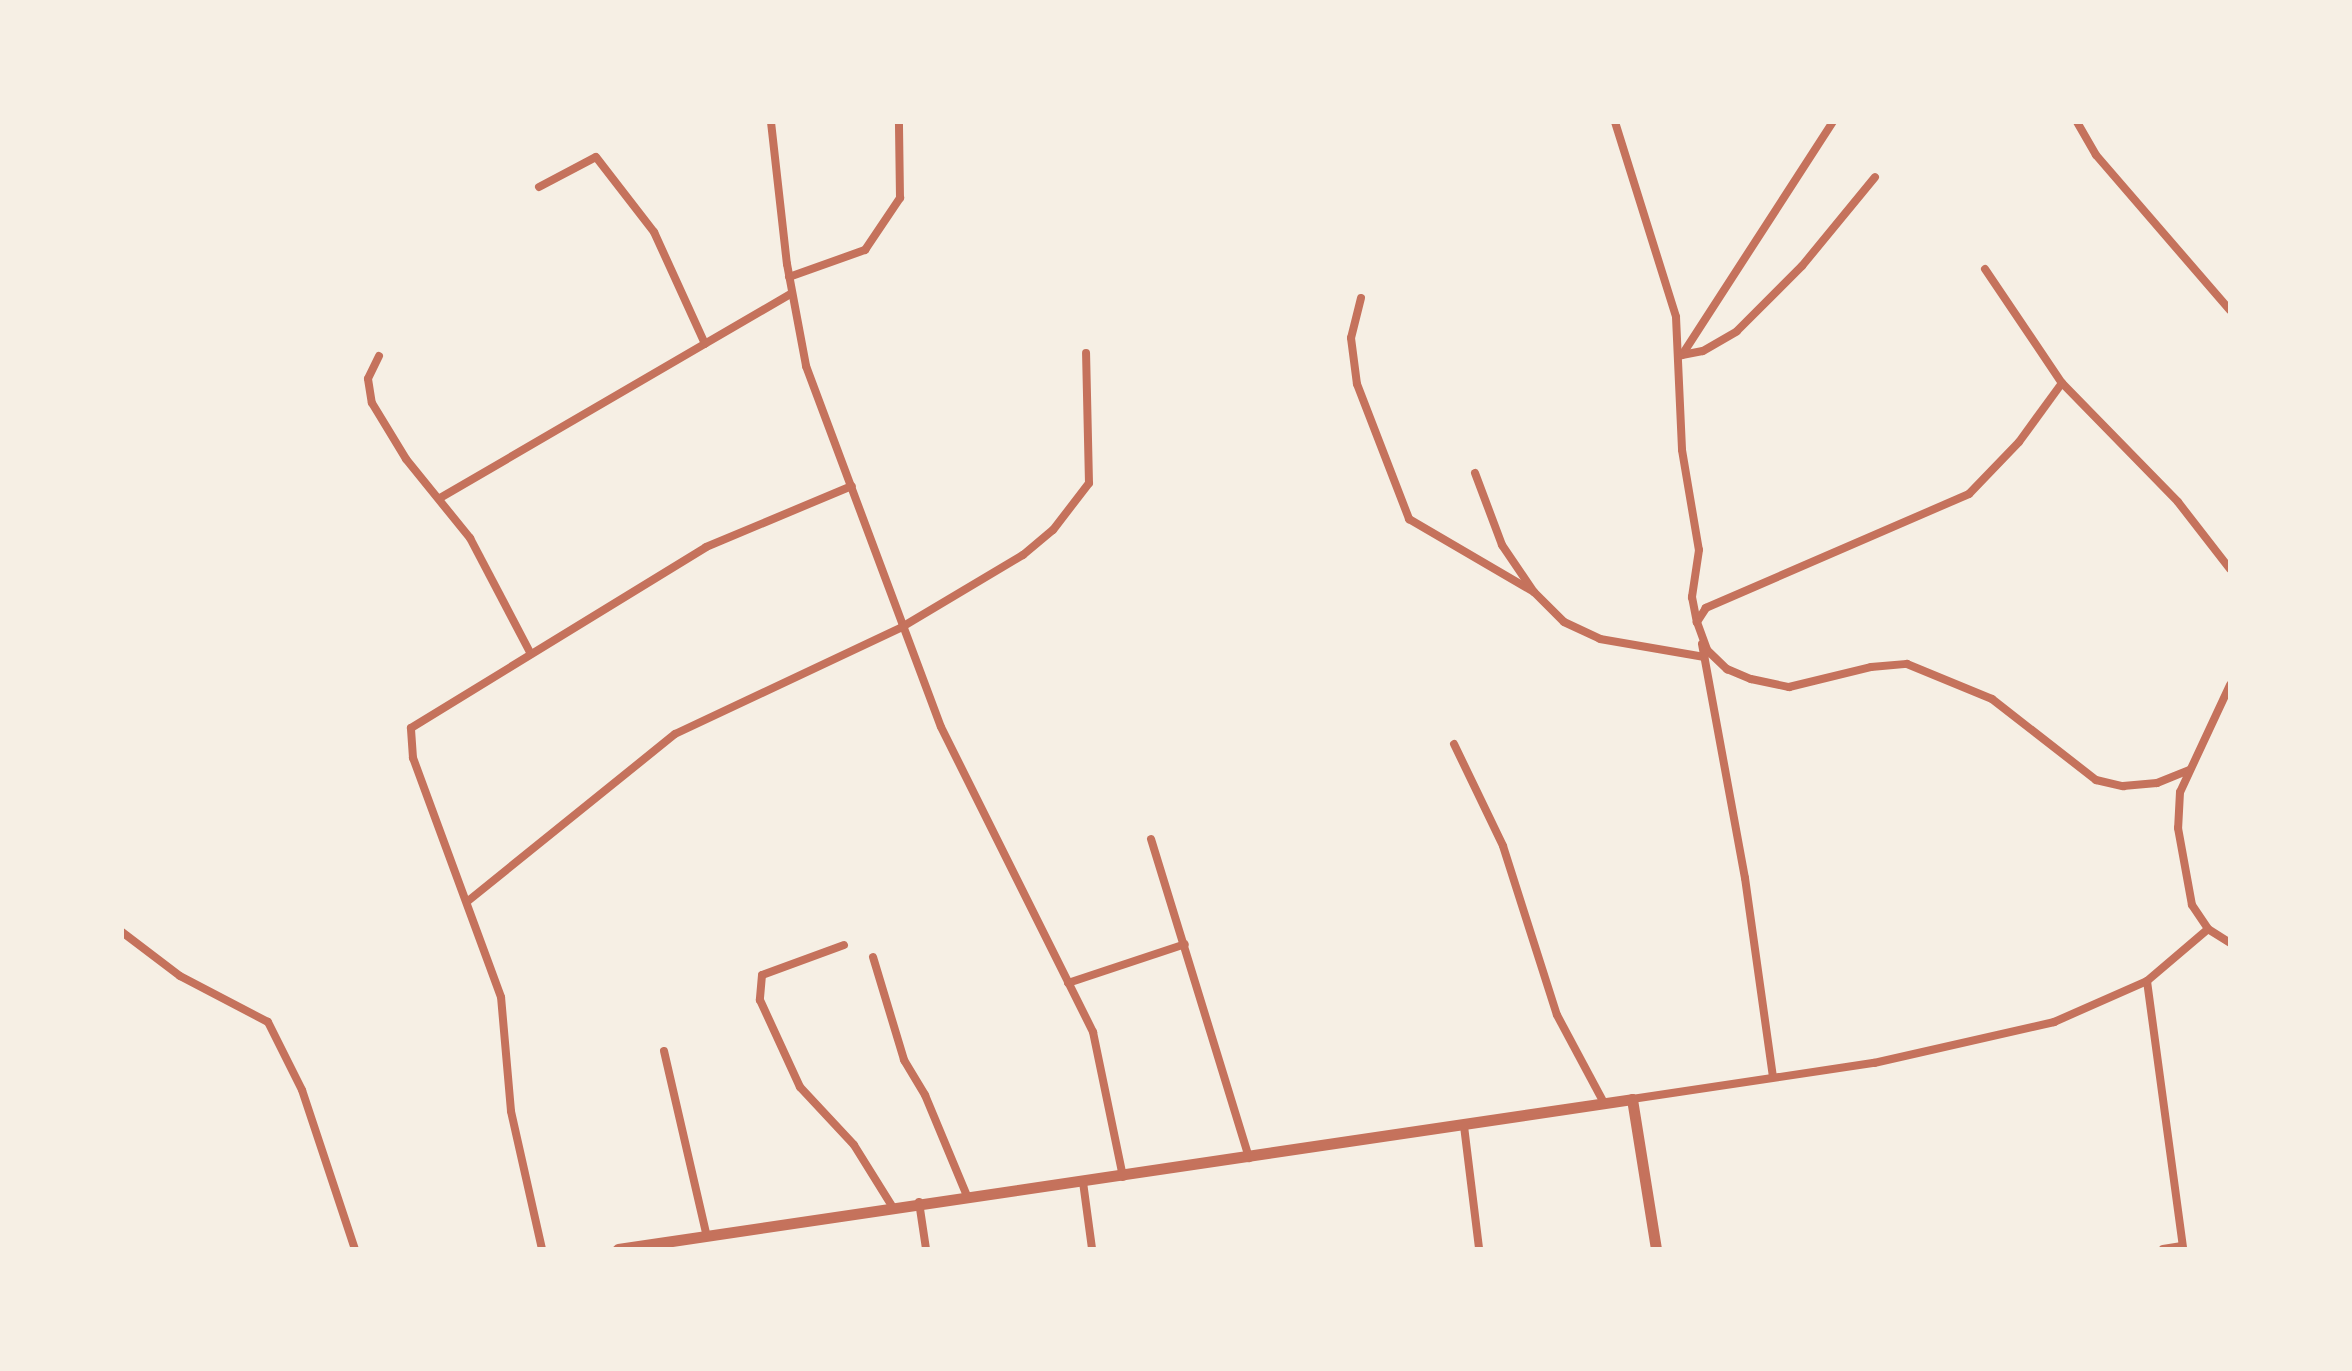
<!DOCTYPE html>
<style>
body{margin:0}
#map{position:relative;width:2352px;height:1371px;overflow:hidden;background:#f6efe4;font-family:Raleway,sans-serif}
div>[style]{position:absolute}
.minor>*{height:8px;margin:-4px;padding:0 4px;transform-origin:4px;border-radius:4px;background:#c5725c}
.tertiary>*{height:11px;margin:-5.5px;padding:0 5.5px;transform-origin:5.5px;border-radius:5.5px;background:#c5725c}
span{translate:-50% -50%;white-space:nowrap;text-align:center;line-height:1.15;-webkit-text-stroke:6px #f6efe4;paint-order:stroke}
.frame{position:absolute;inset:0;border:124px solid #f6efe4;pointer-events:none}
</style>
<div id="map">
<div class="minor">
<i style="left:771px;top:122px;width:143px;rotate:83.6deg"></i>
<i style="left:787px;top:264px;width:104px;rotate:79.4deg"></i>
<i style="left:806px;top:366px;width:385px;rotate:69.5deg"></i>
<i style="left:941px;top:727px;width:341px;rotate:63.5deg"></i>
<i style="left:1093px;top:1032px;width:148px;rotate:78.3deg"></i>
<i style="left:1615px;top:122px;width:204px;rotate:72.6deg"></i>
<i style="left:1676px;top:317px;width:133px;rotate:87.4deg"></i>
<i style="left:1682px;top:450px;width:101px;rotate:80.4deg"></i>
<i style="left:1699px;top:550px;width:48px;rotate:98.5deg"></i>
<i style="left:1692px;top:597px;width:26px;rotate:79deg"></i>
<i style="left:2077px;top:122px;width:38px;rotate:60deg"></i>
<i style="left:2096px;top:155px;width:205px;rotate:49.2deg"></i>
<i style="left:539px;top:187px;width:64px;rotate:-27.8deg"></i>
<i style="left:596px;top:157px;width:95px;rotate:52.3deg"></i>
<i style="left:654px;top:232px;width:123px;rotate:65.5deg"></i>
<i style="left:1985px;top:269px;width:138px;rotate:56deg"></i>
<i style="left:2062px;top:383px;width:166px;rotate:45.7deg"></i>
<i style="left:2178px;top:502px;width:85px;rotate:52.2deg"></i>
<i style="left:789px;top:277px;width:81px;rotate:-19.6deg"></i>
<i style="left:865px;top:250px;width:63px;rotate:-56.1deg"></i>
<i style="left:900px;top:198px;width:76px;rotate:-90.8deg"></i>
<i style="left:1361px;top:298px;width:41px;rotate:104deg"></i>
<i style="left:1351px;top:338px;width:46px;rotate:82.6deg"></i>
<i style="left:1357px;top:384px;width:145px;rotate:68.9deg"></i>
<i style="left:1409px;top:519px;width:145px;rotate:30.3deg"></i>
<i style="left:1682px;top:355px;width:278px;rotate:-57.1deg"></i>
<i style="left:1682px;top:355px;width:21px;rotate:-11deg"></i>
<i style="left:1703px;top:351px;width:39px;rotate:-30deg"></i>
<i style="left:1737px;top:331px;width:92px;rotate:-45deg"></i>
<i style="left:1802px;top:266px;width:115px;rotate:-50.6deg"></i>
<i style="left:379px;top:356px;width:25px;rotate:116deg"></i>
<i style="left:368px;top:379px;width:24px;rotate:81deg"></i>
<i style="left:372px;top:403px;width:66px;rotate:58.7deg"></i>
<i style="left:406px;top:459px;width:102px;rotate:51deg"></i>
<i style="left:470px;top:538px;width:131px;rotate:62.3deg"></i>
<i style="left:2062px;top:383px;width:73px;rotate:126.1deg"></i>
<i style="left:2019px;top:442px;width:72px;rotate:133.9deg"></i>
<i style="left:1969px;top:494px;width:287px;rotate:156.6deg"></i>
<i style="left:1706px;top:608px;width:17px;rotate:123deg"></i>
<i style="left:1697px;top:622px;width:30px;rotate:70deg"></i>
<i style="left:1707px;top:650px;width:28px;rotate:44deg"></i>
<i style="left:1727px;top:669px;width:26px;rotate:23deg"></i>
<i style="left:1751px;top:679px;width:39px;rotate:12deg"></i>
<i style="left:1789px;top:687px;width:84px;rotate:-13.7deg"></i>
<i style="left:1871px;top:667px;width:36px;rotate:-5deg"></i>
<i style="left:1907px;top:664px;width:92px;rotate:22.4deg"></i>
<i style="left:1992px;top:699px;width:132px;rotate:37.9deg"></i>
<i style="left:2096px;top:780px;width:28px;rotate:13deg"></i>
<i style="left:2123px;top:786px;width:34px;rotate:-5deg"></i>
<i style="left:2157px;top:783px;width:35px;rotate:-22deg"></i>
<i style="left:1475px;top:473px;width:77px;rotate:69.4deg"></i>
<i style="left:1502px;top:545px;width:57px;rotate:55.8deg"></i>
<i style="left:1534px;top:592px;width:42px;rotate:45deg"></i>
<i style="left:1564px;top:622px;width:40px;rotate:25deg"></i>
<i style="left:1600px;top:639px;width:106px;rotate:9.8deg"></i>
<i style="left:440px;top:498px;width:406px;rotate:-30.2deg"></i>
<i style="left:1702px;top:644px;width:238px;rotate:79.6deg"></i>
<i style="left:1745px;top:878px;width:201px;rotate:82deg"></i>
<i style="left:2230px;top:685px;width:118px;rotate:115deg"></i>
<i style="left:2180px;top:792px;width:36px;rotate:93deg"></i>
<i style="left:2178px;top:828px;width:78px;rotate:79.7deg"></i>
<i style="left:2192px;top:905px;width:29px;rotate:56deg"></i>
<i style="left:2208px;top:929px;width:26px;rotate:32deg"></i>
<i style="left:1454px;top:744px;width:113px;rotate:64.3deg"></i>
<i style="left:1503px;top:846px;width:177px;rotate:72.3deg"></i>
<i style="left:1557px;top:1015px;width:100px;rotate:61.9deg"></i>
<i style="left:1151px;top:839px;width:334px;rotate:72.9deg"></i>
<i style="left:468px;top:901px;width:266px;rotate:-38.9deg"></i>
<i style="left:675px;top:734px;width:251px;rotate:-25.2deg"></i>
<i style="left:902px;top:627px;width:141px;rotate:-30.8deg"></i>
<i style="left:1023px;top:555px;width:39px;rotate:-40deg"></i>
<i style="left:1053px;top:530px;width:59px;rotate:-52.5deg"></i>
<i style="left:1089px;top:483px;width:130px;rotate:-91.3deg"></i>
<i style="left:122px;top:932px;width:73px;rotate:37.2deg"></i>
<i style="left:180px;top:976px;width:99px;rotate:27.6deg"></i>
<i style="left:268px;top:1022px;width:76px;rotate:63.4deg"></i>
<i style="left:302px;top:1090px;width:168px;rotate:71.6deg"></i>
<i style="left:844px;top:945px;width:87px;rotate:159.9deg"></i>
<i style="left:762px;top:975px;width:25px;rotate:95deg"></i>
<i style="left:760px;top:1000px;width:96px;rotate:65.3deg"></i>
<i style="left:800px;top:1087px;width:79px;rotate:47deg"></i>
<i style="left:854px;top:1145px;width:72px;rotate:58.1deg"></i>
<i style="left:873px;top:957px;width:108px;rotate:73.2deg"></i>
<i style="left:904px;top:1060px;width:41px;rotate:59deg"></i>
<i style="left:925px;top:1095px;width:109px;rotate:67.4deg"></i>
<i style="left:2147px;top:981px;width:270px;rotate:82.3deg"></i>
<i style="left:1068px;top:983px;width:123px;rotate:-18.4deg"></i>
<i style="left:664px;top:1051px;width:187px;rotate:77deg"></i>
<i style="left:1632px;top:1099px;width:245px;rotate:-8.5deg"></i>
<i style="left:1874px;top:1063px;width:185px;rotate:-12.8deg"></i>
<i style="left:2054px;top:1022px;width:102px;rotate:-23.8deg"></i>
<i style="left:2147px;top:981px;width:80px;rotate:-40.4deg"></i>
<i style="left:1464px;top:1126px;width:124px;rotate:83deg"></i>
<i style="left:1083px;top:1182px;width:68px;rotate:82.3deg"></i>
<i style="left:919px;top:1202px;width:48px;rotate:81.5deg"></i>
<i style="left:542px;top:1249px;width:141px;rotate:-102.7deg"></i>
<i style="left:511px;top:1111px;width:114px;rotate:-95deg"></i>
<i style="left:501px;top:997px;width:255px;rotate:-110.2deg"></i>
<i style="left:413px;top:758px;width:30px;rotate:-94deg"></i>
<i style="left:411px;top:728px;width:346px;rotate:-31.5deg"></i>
<i style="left:706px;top:547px;width:158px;rotate:-22.7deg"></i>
<i style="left:2163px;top:1249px;width:19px;rotate:-9deg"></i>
</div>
<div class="tertiary">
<i style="left:618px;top:1249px;width:1025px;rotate:-8.41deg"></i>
<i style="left:1632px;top:1099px;width:152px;rotate:80.9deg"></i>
</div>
<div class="frame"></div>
</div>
